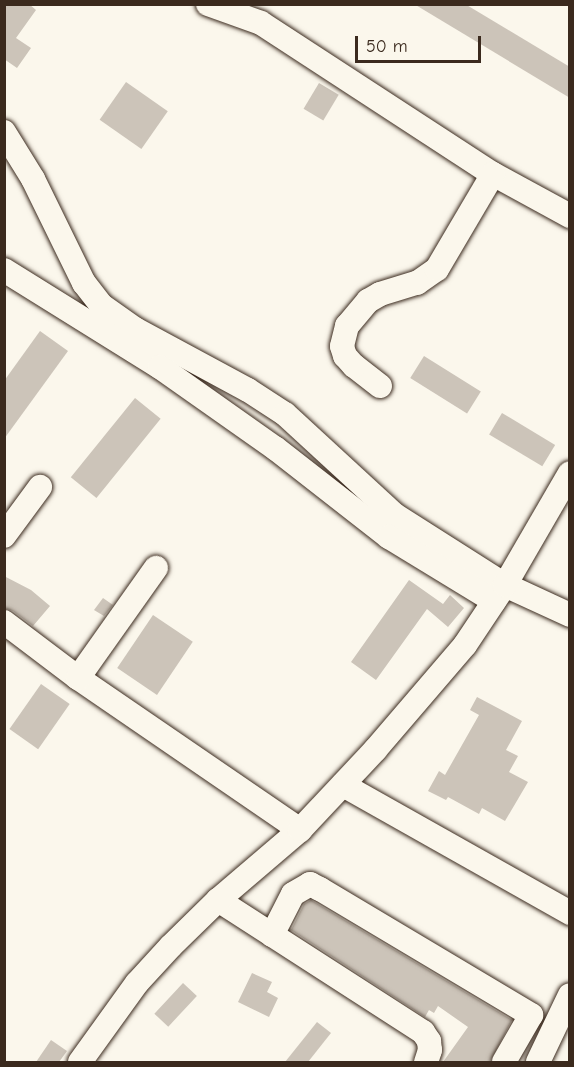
<!DOCTYPE html>
<style>
body{margin:0}
#map{position:relative;width:574px;height:1067px;overflow:hidden;background:#fbf7ec;font-family:"Comic Neue",sans-serif}
div>[style]{position:absolute}
.building>*{inset:0;background:#ccc4b9;transform-origin:0 0}
.roads{filter:drop-shadow(0 0 2px #3b2a1e) drop-shadow(0 0 2px #3b2a1e)}
.minor>*{height:24px;margin:-12px;padding:0 12px;transform-origin:12px;border-radius:12px;background:#fbf7ec}
span{translate:-50% -50%;white-space:nowrap;text-align:center;line-height:1.15;-webkit-text-stroke:4.5px #fbf7ec;paint-order:stroke}
.frame{position:absolute;inset:0;border:6px solid #3b2a1e;pointer-events:none}
.scale{position:absolute;left:355px;top:36px;width:126px;height:27px;box-sizing:border-box;border:3px solid #3b2a1e;border-top:0;padding-left:8px;font-size:18px;line-height:21px;white-space:nowrap;color:#3b2a1e;-webkit-text-stroke:4px #fbf7ec;paint-order:stroke}
</style>
<div id="map">
<div class="building">
<i style="clip-path:polygon(4px 4px,29px 4px,36px 10px,16px 38px,31px 48px,17px 68px,4px 59px)"></i>
<i style="clip-path:polygon(414px 4px,465px 4px,570px 67px,570px 98px)"></i>
<i style="left:126px;top:82px;width:51px;height:46px;rotate:35deg"></i>
<i style="left:319px;top:83px;width:23px;height:30px;rotate:31deg"></i>
<i style="clip-path:polygon(40px 331px,68px 351px,4px 439px,4px 381px)"></i>
<i style="left:424px;top:356px;width:67px;height:26px;rotate:32deg"></i>
<i style="left:135px;top:398px;width:33px;height:102px;rotate:39deg"></i>
<i style="left:502px;top:413px;width:62px;height:25px;rotate:31deg"></i>
<i style="clip-path:polygon(4px 576px,31px 590px,50px 606px,33px 626px,13px 611px,4px 608px)"></i>
<i style="clip-path:polygon(409px 580px,443px 604px,450px 595px,464px 608px,448px 627px,427px 609px,376px 680px,351px 662px)"></i>
<i style="clip-path:polygon(103px 598px,113px 605px,104px 616px,94px 610px)"></i>
<i style="left:153px;top:615px;width:48px;height:64px;rotate:34deg"></i>
<i style="left:41px;top:684px;width:35px;height:55px;rotate:35deg"></i>
<i style="clip-path:polygon(477px 697px,522px 721px,506px 750px,518px 756px,509px 772px,528px 782px,505px 821px,482px 808px,479px 814px,448px 797px,446px 800px,428px 791px,439px 771px,445px 775px,479px 715px,470px 710px)"></i>
<i style="clip-path:polygon(311px 900px,512px 1020px,490px 1062px,443px 1062px,468px 1027px,438px 1006px,434px 1013px,429px 1010px,425px 1017px,291px 930px,304px 904px)"></i>
<i style="clip-path:polygon(252px 973px,272px 982px,267px 992px,278px 998px,269px 1017px,238px 1002px)"></i>
<i style="left:183px;top:983px;width:19px;height:42px;rotate:43deg"></i>
<i style="clip-path:polygon(317px 1022px,331px 1033px,308px 1062px,285px 1062px)"></i>
<i style="clip-path:polygon(51px 1040px,67px 1051px,59px 1062px,36px 1062px)"></i>
</div>
<div class="roads">
<div class="minor">
<i style="left:208px;top:4px;width:56px;rotate:19.7deg"></i>
<i style="left:261px;top:23px;width:277px;rotate:33.1deg"></i>
<i style="left:493px;top:174px;width:88px;rotate:28.6deg"></i>
<i style="left:4px;top:132px;width:55px;rotate:58.3deg"></i>
<i style="left:33px;top:179px;width:116px;rotate:63.9deg"></i>
<i style="left:84px;top:283px;width:28px;rotate:52deg"></i>
<i style="left:101px;top:305px;width:42px;rotate:35.2deg"></i>
<i style="left:135px;top:329px;width:128px;rotate:28.4deg"></i>
<i style="left:248px;top:390px;width:44px;rotate:33deg"></i>
<i style="left:285px;top:414px;width:149px;rotate:42.6deg"></i>
<i style="left:395px;top:515px;width:130px;rotate:32.5deg"></i>
<i style="left:505px;top:585px;width:72px;rotate:24.8deg"></i>
<i style="left:4px;top:270px;width:184px;rotate:31.9deg"></i>
<i style="left:160px;top:367px;width:141px;rotate:35.2deg"></i>
<i style="left:275px;top:448px;width:145px;rotate:38deg"></i>
<i style="left:389px;top:537px;width:123px;rotate:31.4deg"></i>
<i style="left:380px;top:386px;width:33px;rotate:-142deg"></i>
<i style="left:354px;top:366px;width:13px;rotate:-132deg"></i>
<i style="left:345px;top:356px;width:10px;rotate:-107deg"></i>
<i style="left:342px;top:346px;width:21px;rotate:-76deg"></i>
<i style="left:347px;top:326px;width:33px;rotate:-50deg"></i>
<i style="left:368px;top:301px;width:14px;rotate:-30deg"></i>
<i style="left:380px;top:294px;width:39px;rotate:-17deg"></i>
<i style="left:417px;top:283px;width:24px;rotate:-35deg"></i>
<i style="left:437px;top:269px;width:110px;rotate:-59.5deg"></i>
<i style="left:4px;top:536px;width:61px;rotate:-53.7deg"></i>
<i style="left:4px;top:622px;width:93px;rotate:37.1deg"></i>
<i style="left:78px;top:678px;width:269px;rotate:34.4deg"></i>
<i style="left:78px;top:678px;width:135px;rotate:-54.7deg"></i>
<i style="left:343px;top:785px;width:261px;rotate:29.4deg"></i>
<i style="left:218px;top:900px;width:244px;rotate:32.8deg"></i>
<i style="left:423px;top:1032px;width:11px;rotate:56deg"></i>
<i style="left:429px;top:1041px;width:9px;rotate:84deg"></i>
<i style="left:430px;top:1050px;width:13px;rotate:108deg"></i>
<i style="left:272px;top:935px;width:46px;rotate:-62.9deg"></i>
<i style="left:293px;top:894px;width:20px;rotate:-30deg"></i>
<i style="left:310px;top:884px;width:11px;rotate:27deg"></i>
<i style="left:320px;top:889px;width:246px;rotate:30.8deg"></i>
<i style="left:531px;top:1015px;width:54px;rotate:119.9deg"></i>
<i style="left:80px;top:1062px;width:97px;rotate:-54.2deg"></i>
<i style="left:137px;top:983px;width:50px;rotate:-47.4deg"></i>
<i style="left:171px;top:946px;width:66px;rotate:-44.4deg"></i>
<i style="left:218px;top:900px;width:108px;rotate:-40.5deg"></i>
<i style="left:300px;top:830px;width:110px;rotate:-46.8deg"></i>
<i style="left:375px;top:750px;width:138px;rotate:-49.4deg"></i>
<i style="left:465px;top:645px;width:72px;rotate:-56.3deg"></i>
<i style="left:505px;top:585px;width:129px;rotate:-59.9deg"></i>
<i style="left:538px;top:1062px;width:74px;rotate:-64.5deg"></i>
</div>
</div>
<div class="frame"></div>
<div class="scale">50 m</div>
</div>
